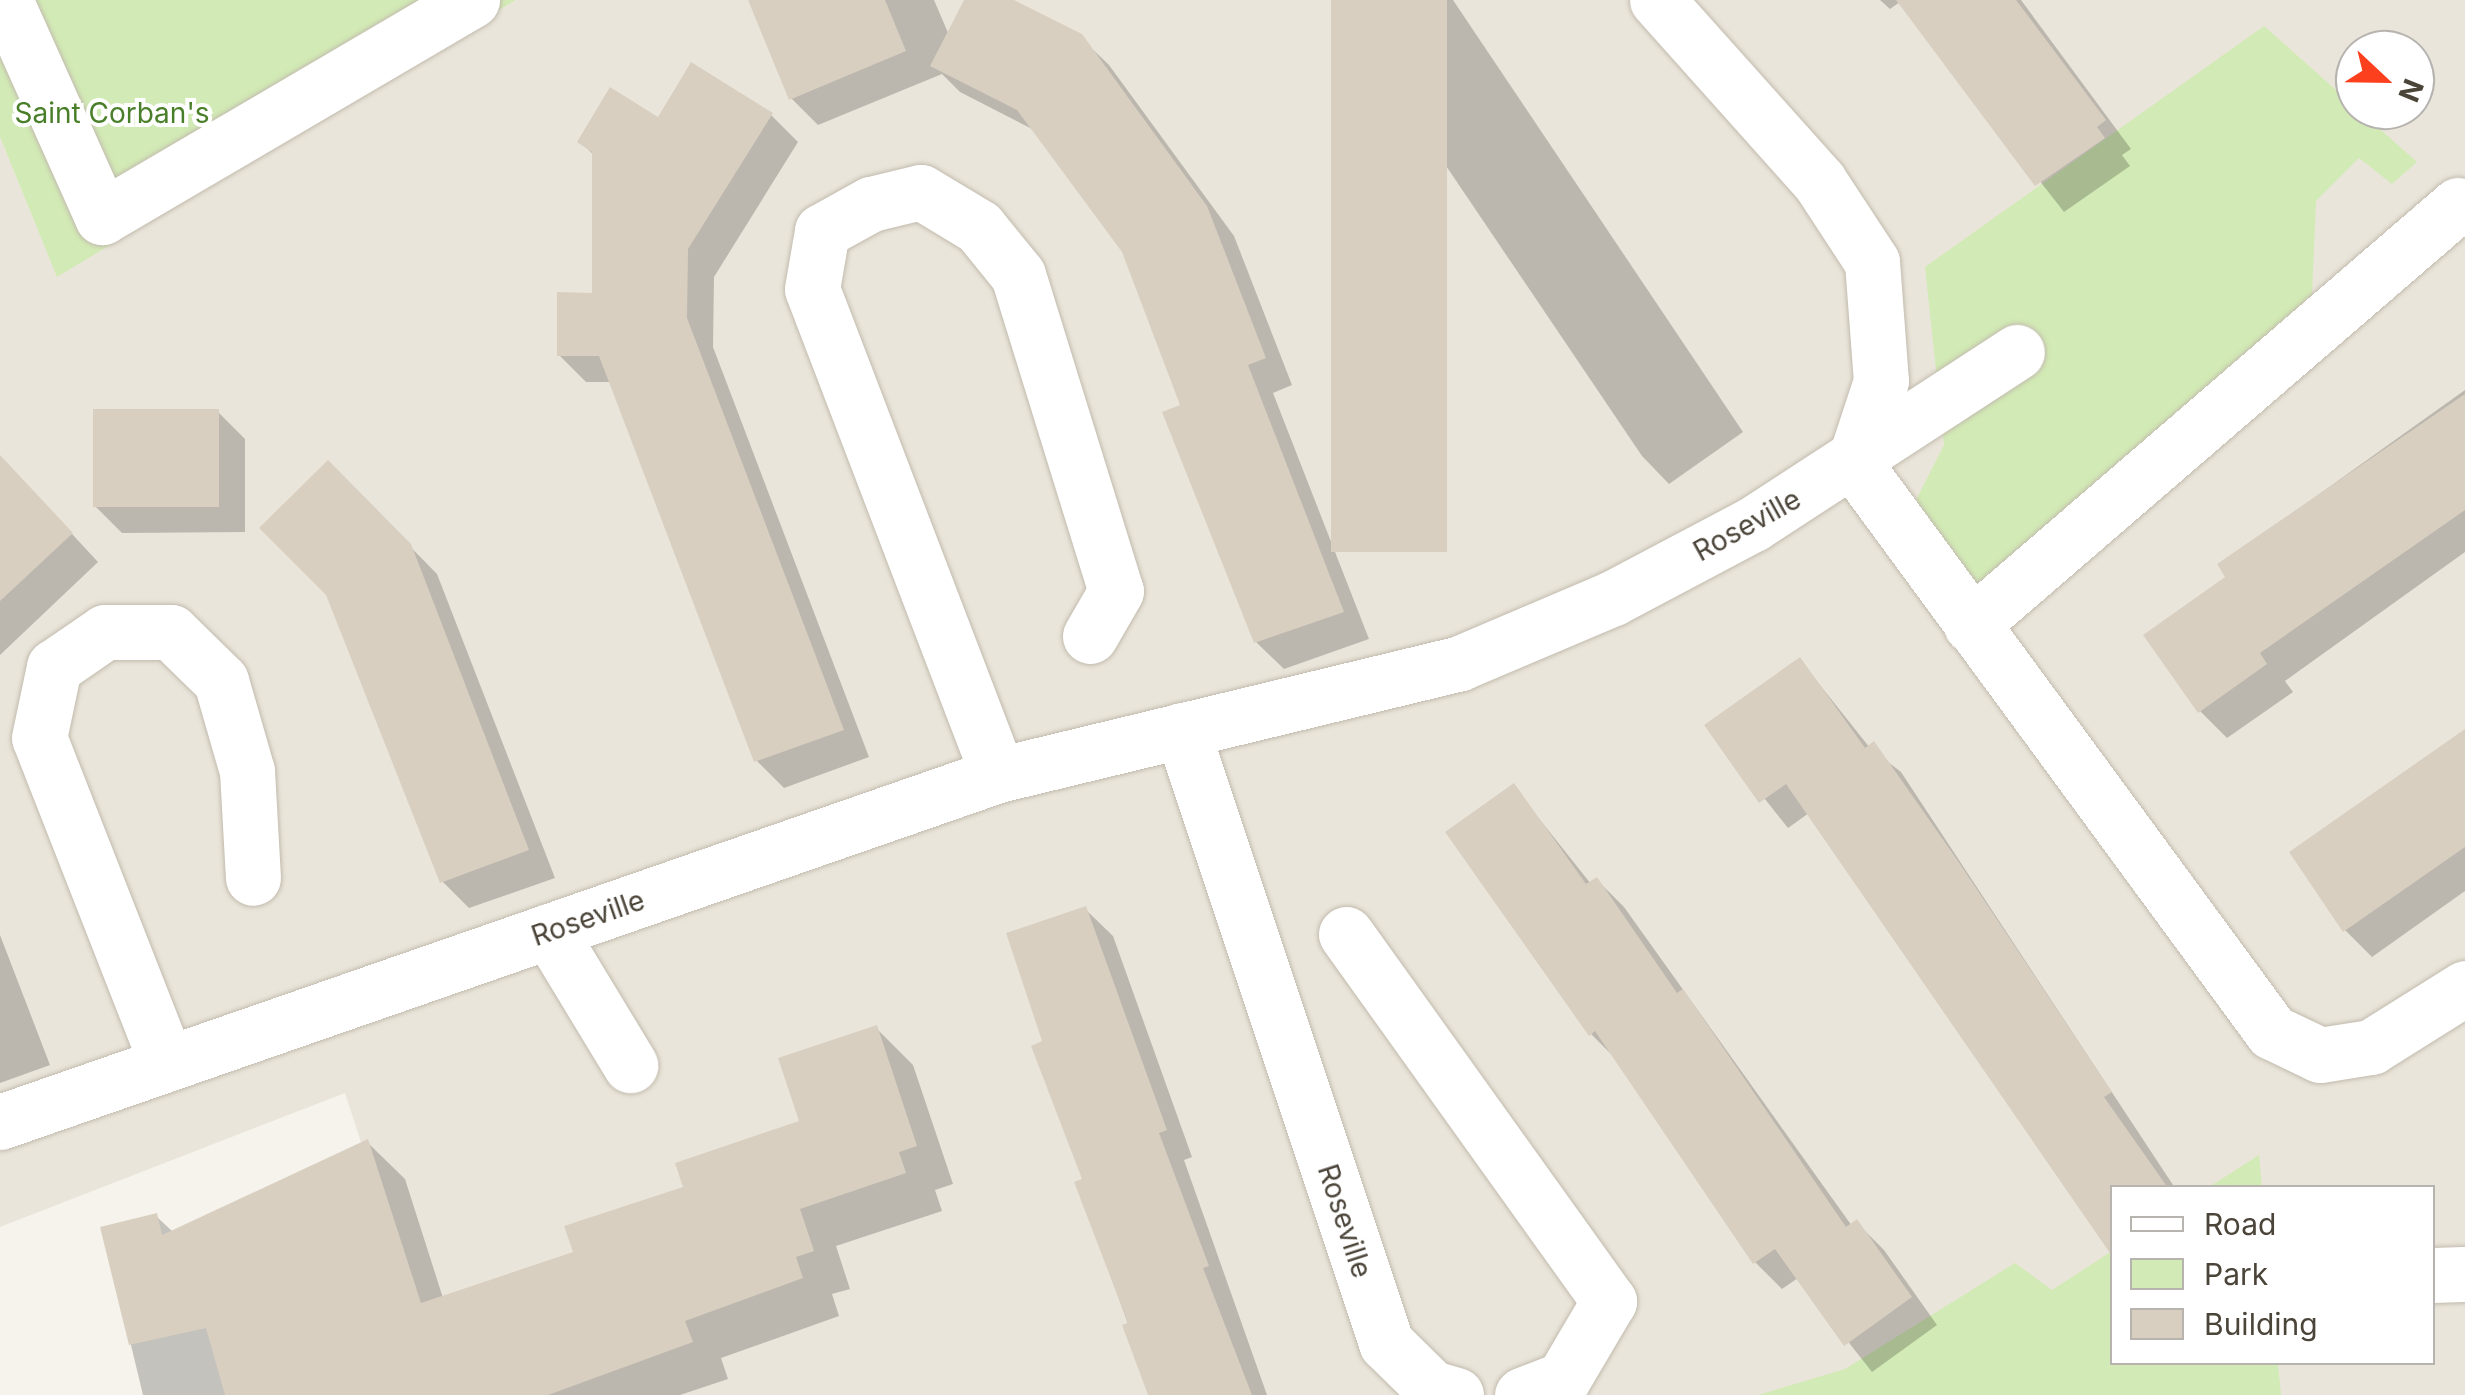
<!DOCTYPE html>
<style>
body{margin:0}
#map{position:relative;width:2465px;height:1395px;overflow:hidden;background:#f6f3ec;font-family:Inter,sans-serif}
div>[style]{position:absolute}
.residential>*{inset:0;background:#eae5da}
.green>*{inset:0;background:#d2eab5}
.shadow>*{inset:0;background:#0003}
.building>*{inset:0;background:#d8cfc1;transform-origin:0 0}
.roads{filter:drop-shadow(0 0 2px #c2bbae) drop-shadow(0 0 2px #c2bbae)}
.minor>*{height:55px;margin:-27.5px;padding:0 27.5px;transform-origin:27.5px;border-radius:27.5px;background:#fff}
span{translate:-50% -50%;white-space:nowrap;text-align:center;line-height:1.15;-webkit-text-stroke:8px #fff;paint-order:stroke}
.park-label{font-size:28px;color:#4a7f2a}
.street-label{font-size:28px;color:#4b4439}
.legend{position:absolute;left:2110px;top:1185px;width:325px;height:180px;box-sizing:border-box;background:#fff;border:2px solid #b7b4b0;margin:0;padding:12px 18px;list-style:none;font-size:30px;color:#4b4439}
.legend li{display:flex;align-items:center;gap:20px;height:50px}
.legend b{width:50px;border:2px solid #b7b4b0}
.north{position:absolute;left:2335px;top:30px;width:100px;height:100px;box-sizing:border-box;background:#fff;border:2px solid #b7b4b0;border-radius:50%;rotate:112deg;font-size:28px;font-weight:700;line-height:40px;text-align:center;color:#4b4439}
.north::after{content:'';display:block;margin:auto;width:35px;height:45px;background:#fc3f1d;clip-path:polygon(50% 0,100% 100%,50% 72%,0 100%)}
</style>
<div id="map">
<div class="residential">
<i style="clip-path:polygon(evenodd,516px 0,2465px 0,2465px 1395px,443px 1395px,345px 1093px,0 1227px,0 137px,57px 276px,516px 0,2355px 50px,2415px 50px,2415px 110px,2355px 110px,2355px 50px,516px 0,2112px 1188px,2432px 1188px,2432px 1362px,2112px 1362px,2112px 1188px)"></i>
</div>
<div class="green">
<i style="clip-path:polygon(0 0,516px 0,57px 277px,0 137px)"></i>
<i style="clip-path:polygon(2264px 26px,2417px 162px,2392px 184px,2359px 158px,2316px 201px,2312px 295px,1974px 588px,1916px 500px,1944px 445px,1925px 267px)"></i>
<i style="clip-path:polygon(2259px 1155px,2262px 1187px,2209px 1187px)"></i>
<i style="clip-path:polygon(2112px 1251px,2112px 1362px,2278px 1363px,2281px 1395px,1758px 1395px,1845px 1369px,2015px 1263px,2052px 1290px)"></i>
</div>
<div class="shadow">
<i style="clip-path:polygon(783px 0,934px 0,949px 35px,967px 0,1009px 0,1080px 37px,1109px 65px,1234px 236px,1292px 385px,1273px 393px,1369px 639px,1284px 669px,1256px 642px,1183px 407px,1125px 251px,1036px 131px,960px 92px,942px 74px,818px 125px,791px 98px)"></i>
<i style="clip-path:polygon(1334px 0,1453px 0,1743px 432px,1669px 484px,1642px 456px)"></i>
<i style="clip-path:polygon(1880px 0,2021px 0,2131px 149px,2122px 155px,2130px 166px,2064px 212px,1900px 2px,1890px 9px)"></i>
<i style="clip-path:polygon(771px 115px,798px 142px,714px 277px,713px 347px,869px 757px,784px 788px,757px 761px,612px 382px,586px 382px,559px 355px,594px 296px,595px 156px,580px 142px,659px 120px)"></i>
<i style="clip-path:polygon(2465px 390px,2465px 552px,2285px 681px,2293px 692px,2227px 738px,2200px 711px,2229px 578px,2220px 565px)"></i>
<i style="clip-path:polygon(218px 412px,245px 439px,245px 532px,122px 533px,95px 506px)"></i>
<i style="clip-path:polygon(328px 463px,437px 574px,555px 878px,469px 908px,442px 881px,329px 594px)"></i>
<i style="clip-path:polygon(0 472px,34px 493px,98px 562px,0 655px)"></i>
<i style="clip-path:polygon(1800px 660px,1870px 748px,1901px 772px,2175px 1188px,2112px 1188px,2112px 1246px,1809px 813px,1788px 828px,1707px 726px)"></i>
<i style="clip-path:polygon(2465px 731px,2465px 891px,2372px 957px,2345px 930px)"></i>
<i style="clip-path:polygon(1513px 786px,1591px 884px,1597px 880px,1624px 907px,1852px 1226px,1857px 1223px,1884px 1250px,1937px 1325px,1872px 1372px,1798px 1278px,1782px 1289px,1755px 1262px,1618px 1061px,1591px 1034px)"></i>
<i style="clip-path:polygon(1085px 909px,1113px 936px,1192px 1157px,1184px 1160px,1267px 1395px,1154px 1395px,1077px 1184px,1085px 1181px,1046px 1043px)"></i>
<i style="clip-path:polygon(0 935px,50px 1065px,0 1083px)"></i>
<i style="clip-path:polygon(876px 1028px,913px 1065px,953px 1184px,935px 1190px,942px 1211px,836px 1246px,850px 1289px,832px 1294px,839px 1316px,721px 1358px,728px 1379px,680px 1395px,143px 1395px,103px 1229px,156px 1216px,173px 1232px,367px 1142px,405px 1179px,443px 1298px,576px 1254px,802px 1123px)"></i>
</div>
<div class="building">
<i style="clip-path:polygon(748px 0,885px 0,906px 51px,789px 100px)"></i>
<i style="clip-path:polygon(964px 0,1014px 0,1082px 34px,1207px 206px,1266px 358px,1248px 365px,1344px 612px,1254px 643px,1162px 412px,1180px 405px,1122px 252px,1017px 110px,930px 66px)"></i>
<i style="left:1331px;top:0;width:116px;height:552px"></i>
<i style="clip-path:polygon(1896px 0,2016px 0,2106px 120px,2097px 127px,2105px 138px,2035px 186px)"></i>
<i style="clip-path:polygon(691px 62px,773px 113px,688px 249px,687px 318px,844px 730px,754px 762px,599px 356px,557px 356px,557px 292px,592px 293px,592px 152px,577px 142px,610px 87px,658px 117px)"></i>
<i style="clip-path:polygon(2465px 394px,2465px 510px,2260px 653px,2267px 664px,2198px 713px,2143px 635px,2225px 577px,2217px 564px)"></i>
<i style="left:93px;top:409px;width:126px;height:98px"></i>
<i style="clip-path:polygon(0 455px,73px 533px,0 601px)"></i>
<i style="clip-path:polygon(328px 460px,411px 544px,529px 850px,440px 883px,326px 595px,259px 528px)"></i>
<i style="clip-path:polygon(1800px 657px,1865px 748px,1874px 741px,1958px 861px,2112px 1092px,2104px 1097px,2168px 1188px,2112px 1188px,2112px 1256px,1786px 784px,1759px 803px,1704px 725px)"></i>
<i style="clip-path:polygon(2465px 729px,2465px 847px,2343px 932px,2289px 852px)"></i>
<i style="clip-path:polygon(1514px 783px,1586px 884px,1597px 877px,1677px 993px,1683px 989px,1846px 1227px,1857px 1219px,1912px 1297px,1844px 1346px,1775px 1249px,1753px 1264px,1595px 1031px,1589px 1036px,1445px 832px)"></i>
<i style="clip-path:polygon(1086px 906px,1167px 1130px,1159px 1133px,1209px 1266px,1203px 1268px,1252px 1395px,1148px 1395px,1122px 1325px,1128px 1323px,1074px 1182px,1082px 1179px,1031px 1046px,1042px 1041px,1006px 933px)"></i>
<i style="clip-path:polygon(877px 1025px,917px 1146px,899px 1152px,906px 1173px,800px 1209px,814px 1251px,796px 1257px,803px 1278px,685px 1321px,693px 1342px,548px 1395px,225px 1395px,206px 1328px,129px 1345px,100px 1227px,157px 1213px,162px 1235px,368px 1139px,421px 1303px,573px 1252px,564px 1226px,683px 1187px,675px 1163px,799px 1121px,778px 1058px)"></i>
</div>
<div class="roads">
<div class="minor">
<i style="left:5px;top:0;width:238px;rotate:65.9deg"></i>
<i style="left:102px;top:217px;width:429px;rotate:-30.4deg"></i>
<i style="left:1657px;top:0;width:243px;rotate:48.2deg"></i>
<i style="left:1819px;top:181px;width:97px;rotate:56.8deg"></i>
<i style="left:1872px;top:262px;width:119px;rotate:85.7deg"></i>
<i style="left:1881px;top:381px;width:86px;rotate:108.2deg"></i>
<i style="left:1854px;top:463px;width:706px;rotate:53.7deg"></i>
<i style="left:2272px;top:1032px;width:53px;rotate:25.6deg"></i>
<i style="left:2320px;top:1055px;width:52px;rotate:-8.9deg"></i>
<i style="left:2371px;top:1047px;width:111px;rotate:-32.1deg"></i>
<i style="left:1971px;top:625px;width:643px;rotate:-40.78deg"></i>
<i style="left:1182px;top:730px;width:646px;rotate:71.59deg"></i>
<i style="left:1386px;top:1343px;width:64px;rotate:44.4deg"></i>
<i style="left:1432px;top:1388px;width:25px;rotate:16deg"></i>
<i style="left:998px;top:775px;width:520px;rotate:-110.94deg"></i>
<i style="left:812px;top:289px;width:59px;rotate:-80.2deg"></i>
<i style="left:822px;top:231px;width:56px;rotate:-28.9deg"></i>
<i style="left:871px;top:204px;width:51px;rotate:-13.5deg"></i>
<i style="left:921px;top:192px;width:68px;rotate:31.1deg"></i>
<i style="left:979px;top:227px;width:62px;rotate:50.9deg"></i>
<i style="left:1018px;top:275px;width:331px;rotate:72.8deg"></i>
<i style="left:1116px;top:591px;width:52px;rotate:120deg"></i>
<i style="left:549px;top:931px;width:157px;rotate:58.8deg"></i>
<i style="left:1346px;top:934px;width:452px;rotate:54.4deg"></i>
<i style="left:1609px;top:1301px;width:91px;rotate:120.5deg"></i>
<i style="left:1563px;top:1379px;width:44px;rotate:158.7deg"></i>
<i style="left:167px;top:1064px;width:350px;rotate:-111.4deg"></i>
<i style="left:39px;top:738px;width:73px;rotate:-78.1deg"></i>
<i style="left:54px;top:667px;width:62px;rotate:-34.5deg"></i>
<i style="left:105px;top:632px;width:66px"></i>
<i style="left:171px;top:632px;width:70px;rotate:44.4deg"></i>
<i style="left:221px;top:681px;width:94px;rotate:73.9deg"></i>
<i style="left:247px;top:771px;width:107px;rotate:86.8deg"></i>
<i style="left:0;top:1122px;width:1057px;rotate:-19.17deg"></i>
<i style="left:998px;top:775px;width:475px;rotate:-13.6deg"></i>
<i style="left:1460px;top:663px;width:166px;rotate:-23deg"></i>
<i style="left:1613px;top:598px;width:158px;rotate:-27.9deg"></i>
<i style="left:1753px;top:524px;width:315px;rotate:-33.1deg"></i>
<i style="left:2432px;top:1275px;width:33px;rotate:-2deg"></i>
</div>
</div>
<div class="park-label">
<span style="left:112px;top:113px">Saint Corban's</span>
</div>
<div class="street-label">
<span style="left:1747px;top:525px;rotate:-29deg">Roseville</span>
<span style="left:588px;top:918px;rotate:-19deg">Roseville</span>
<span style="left:1345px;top:1221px;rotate:72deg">Roseville</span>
</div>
<ul class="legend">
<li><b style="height:12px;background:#fff"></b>Road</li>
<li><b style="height:28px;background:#d2eab5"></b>Park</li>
<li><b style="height:28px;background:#d8cfc1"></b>Building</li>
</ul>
<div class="north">N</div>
</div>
